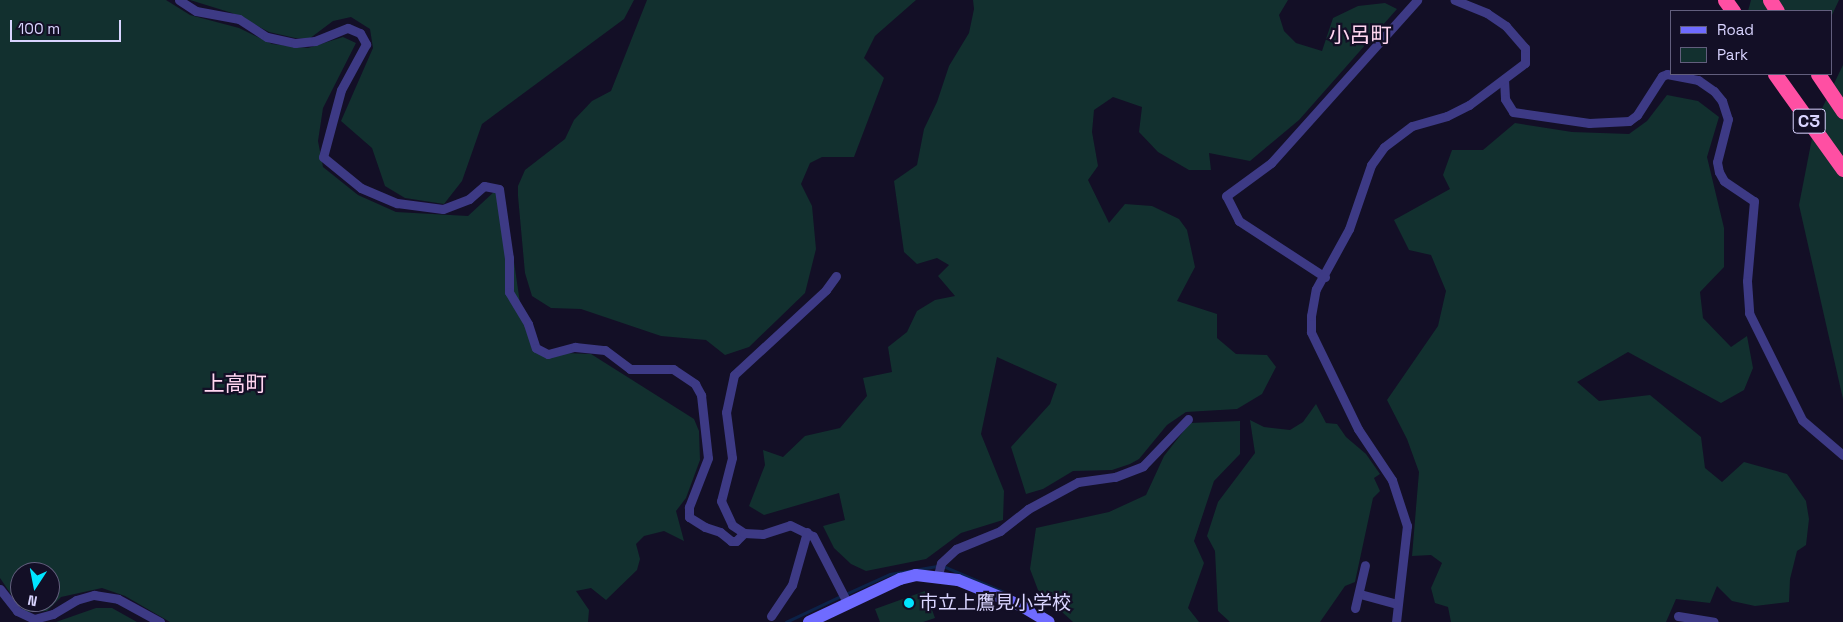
<!DOCTYPE html>
<meta charset="utf-8">
<style>
body{margin:0}
#map{position:relative;width:1843px;height:622px;overflow:hidden;background:#130f26;font-family:"Space Grotesk","Noto Sans JP",sans-serif}
div>[style]{position:absolute}
.green>*{inset:0;background:#12302f}
.stream>*{height:2.5px;margin:-1.25px;padding:0 1.25px;transform-origin:1.25px;border-radius:1.25px;background:#0c2248}
.minor>*{height:9px;margin:-4.5px;padding:0 4.5px;transform-origin:4.5px;border-radius:4.5px;background:#3d3a85}
.secondary>*{height:12px;margin:-6px;padding:0 6px;transform-origin:6px;border-radius:6px;background:#6f6bff}
.motorway>*{height:15px;margin:-7.5px;padding:0 7.5px;transform-origin:7.5px;border-radius:7.5px;background:#ff4fa3}
.dots>*{width:14px;height:14px;translate:-50% -50%;box-sizing:border-box;border:2px solid #130f26;border-radius:50%}
span{translate:-50% -50%;white-space:nowrap;text-align:center;line-height:1.15;-webkit-text-stroke:4.5px #130f26;paint-order:stroke}
.shield-label span{padding:1px 4px;background:#130f26;border:1px solid;border-radius:4px;-webkit-text-stroke-width:0}
.shield-label{font-size:18px;color:#d9d4ff;font-weight:700}
.poi-label{font-size:19px;color:#d9d4ff}
.left{translate:0 -50%;text-align:left}
.quarter-label{font-size:21px;color:#ffd6f0}
.legend{position:absolute;left:1670px;top:10px;width:162px;height:65px;box-sizing:border-box;background:#130f26;border:1px solid #625e7d;margin:0;padding:6px 9px;list-style:none;font-size:15px;color:#d9d4ff}
.legend li{display:flex;align-items:center;gap:10px;height:25px}
.legend b{width:25px;border:1px solid #625e7d}
.north{position:absolute;left:10px;top:562px;width:50px;height:50px;box-sizing:border-box;background:#130f26;border:1px solid #625e7d;border-radius:50%;rotate:191deg;font-size:14px;font-weight:700;line-height:20px;text-align:center;color:#d9d4ff}
.north::after{content:'';display:block;margin:auto;width:18px;height:22px;background:#00e5ff;clip-path:polygon(50% 0,100% 100%,50% 72%,0 100%)}
.scale{position:absolute;left:10px;top:20px;width:111px;height:22px;box-sizing:border-box;border:2px solid #d9d4ff;border-top:0;padding-left:6px;font-size:15px;line-height:18px;white-space:nowrap;color:#d9d4ff;-webkit-text-stroke:4px #130f26;paint-order:stroke}
</style>
<div id="map">
<div class="green">
<i style="clip-path:polygon(evenodd,0 0,166px 0,190px 15px,239px 28px,272px 44px,308px 48px,343px 37px,356px 43px,323px 108px,318px 141px,323px 167px,358px 195px,396px 212px,468px 216px,496px 190px,513px 255px,521px 310px,538px 352px,591px 354px,694px 419px,699px 431px,700px 460px,686px 498px,676px 511px,684px 541px,664px 531px,644px 536px,636px 544px,640px 559px,637px 570px,606px 600px,591px 588px,576px 591px,589px 610px,588px 622px,170px 622px,125px 596px,102px 588px,61px 597px,47px 611px,27px 612px,19px 606px,0 578px,0 0,20px 572px,50px 572px,50px 602px,20px 602px,20px 572px)"></i>
<i style="clip-path:polygon(190px 0,634px 0,624px 19px,482px 124px,462px 181px,444px 204px,405px 198px,385px 186px,372px 148px,341px 121px,373px 48px,370px 29px,351px 17px,333px 21px,309px 39px,295px 38px,269px 32px,232px 13px)"></i>
<i style="clip-path:polygon(647px 0,916px 0,875px 36px,864px 58px,884px 78px,854px 157px,822px 157px,810px 163px,801px 184px,812px 206px,816px 249px,805px 293px,749px 347px,725px 355px,706px 340px,661px 336px,581px 309px,551px 308px,532px 296px,525px 273px,518px 196px,518px 186px,525px 170px,565px 139px,574px 120px,592px 101px,611px 91px)"></i>
<i style="clip-path:polygon(973px 0,1288px 0,1279px 15px,1284px 31px,1296px 43px,1322px 51px,1333px 18px,1358px 6px,1385px 3px,1397px 9px,1299px 120px,1250px 161px,1209px 153px,1211px 170px,1189px 170px,1158px 152px,1139px 132px,1142px 107px,1113px 97px,1094px 110px,1092px 132px,1098px 166px,1088px 180px,1109px 223px,1125px 204px,1152px 206px,1179px 219px,1187px 230px,1195px 267px,1177px 301px,1217px 314px,1217px 338px,1236px 354px,1267px 355px,1276px 367px,1262px 394px,1237px 409px,1186px 412px,1167px 425px,1139px 459px,1130px 464px,1112px 470px,1073px 471px,1043px 489px,1026px 494px,1011px 447px,1050px 404px,1057px 384px,997px 357px,981px 434px,1004px 491px,1003px 520px,961px 533px,926px 559px,866px 571px,851px 564px,834px 548px,823px 526px,845px 520px,839px 493px,764px 515px,749px 506px,765px 465px,763px 450px,783px 457px,805px 436px,840px 428px,867px 396px,863px 378px,892px 372px,888px 347px,907px 332px,917px 311px,935px 300px,955px 296px,938px 276px,949px 265px,937px 258px,917px 264px,904px 252px,894px 181px,917px 165px,924px 129px,937px 102px,949px 66px,969px 33px,974px 9px)"></i>
<i style="clip-path:polygon(1751px 0,1839px 0,1832px 15px,1832px 11px,1748px 11px)"></i>
<i style="clip-path:polygon(1843px 65px,1843px 399px,1799px 205px,1815px 123px)"></i>
<i style="clip-path:polygon(1667px 95px,1698px 101px,1719px 117px,1707px 157px,1724px 228px,1724px 267px,1700px 292px,1703px 318px,1731px 347px,1747px 336px,1753px 368px,1744px 390px,1721px 403px,1628px 352px,1577px 382px,1599px 401px,1650px 395px,1701px 437px,1705px 468px,1722px 482px,1744px 462px,1787px 474px,1806px 501px,1809px 519px,1806px 545px,1797px 551px,1790px 579px,1789px 602px,1755px 606px,1732px 601px,1717px 586px,1710px 603px,1676px 599px,1666px 622px,1451px 622px,1448px 607px,1435px 603px,1431px 588px,1442px 563px,1431px 555px,1412px 556px,1419px 472px,1407px 439px,1387px 400px,1438px 326px,1446px 291px,1431px 255px,1409px 250px,1394px 220px,1450px 189px,1443px 175px,1452px 150px,1483px 150px,1515px 123px,1572px 132px,1629px 134px,1647px 121px)"></i>
<i style="clip-path:polygon(1316px 404px,1326px 423px,1337px 424px,1346px 437px,1366px 454px,1380px 474px,1374px 478px,1380px 491px,1373px 498px,1355px 582px,1345px 586px,1320px 622px,1230px 622px,1218px 611px,1215px 551px,1207px 536px,1218px 502px,1255px 453px,1250px 420px,1264px 427px,1290px 430px,1303px 422px)"></i>
<i style="clip-path:polygon(1240px 421px,1240px 454px,1214px 481px,1194px 541px,1204px 563px,1188px 608px,1199px 622px,1073px 622px,1038px 590px,1030px 569px,1036px 528px,1109px 512px,1146px 495px,1164px 456px,1190px 423px)"></i>
<i style="clip-path:polygon(925px 591px,935px 618px,923px 622px,880px 622px,875px 609px)"></i>
<i style="clip-path:polygon(96px 608px,112px 608px,137px 622px,56px 622px)"></i>
</div>
<div class="stream">
<i style="left:943px;top:566px;width:69px;rotate:22.9deg"></i>
<i style="left:846px;top:594px;width:48px;rotate:-24.4deg"></i>
<i style="left:890px;top:574px;width:49px;rotate:-9.5deg"></i>
<i style="left:786px;top:622px;width:61px;rotate:-25.3deg"></i>
</div>
<div class="minor">
<i style="left:179px;top:0;width:20px;rotate:33deg"></i>
<i style="left:196px;top:11px;width:44px;rotate:10.5deg"></i>
<i style="left:239px;top:19px;width:33px;rotate:33deg"></i>
<i style="left:267px;top:37px;width:29px;rotate:12deg"></i>
<i style="left:295px;top:43px;width:20px;rotate:-6deg"></i>
<i style="left:315px;top:41px;width:35px;rotate:-22deg"></i>
<i style="left:348px;top:28px;width:13px;rotate:23deg"></i>
<i style="left:360px;top:33px;width:13px;rotate:61deg"></i>
<i style="left:366px;top:44px;width:52px;rotate:118.5deg"></i>
<i style="left:341px;top:90px;width:69px;rotate:105deg"></i>
<i style="left:323px;top:157px;width:49px;rotate:39.2deg"></i>
<i style="left:361px;top:188px;width:39px;rotate:23deg"></i>
<i style="left:397px;top:203px;width:46px;rotate:7.4deg"></i>
<i style="left:443px;top:209px;width:28px;rotate:-21deg"></i>
<i style="left:469px;top:199px;width:20px;rotate:-41deg"></i>
<i style="left:484px;top:186px;width:15px;rotate:11deg"></i>
<i style="left:499px;top:189px;width:70px;rotate:81.8deg"></i>
<i style="left:509px;top:258px;width:34px;rotate:90deg"></i>
<i style="left:509px;top:292px;width:37px;rotate:59deg"></i>
<i style="left:528px;top:324px;width:25px;rotate:72deg"></i>
<i style="left:536px;top:348px;width:13px;rotate:27deg"></i>
<i style="left:548px;top:354px;width:28px;rotate:-15deg"></i>
<i style="left:575px;top:347px;width:30px;rotate:6deg"></i>
<i style="left:605px;top:350px;width:31px;rotate:37deg"></i>
<i style="left:630px;top:369px;width:43px"></i>
<i style="left:673px;top:369px;width:27px;rotate:34deg"></i>
<i style="left:695px;top:384px;width:13px;rotate:61deg"></i>
<i style="left:701px;top:395px;width:63px;rotate:83.7deg"></i>
<i style="left:708px;top:458px;width:53px;rotate:111.2deg"></i>
<i style="left:689px;top:507px;width:10px;rotate:90deg"></i>
<i style="left:689px;top:517px;width:19px;rotate:32deg"></i>
<i style="left:705px;top:527px;width:16px;rotate:18deg"></i>
<i style="left:720px;top:532px;width:14px;rotate:39deg"></i>
<i style="left:731px;top:541px;width:5px"></i>
<i style="left:736px;top:541px;width:11px;rotate:-45deg"></i>
<i style="left:1504px;top:79px;width:20px;rotate:87deg"></i>
<i style="left:1505px;top:99px;width:15px;rotate:58deg"></i>
<i style="left:1513px;top:112px;width:77px;rotate:8.2deg"></i>
<i style="left:1589px;top:123px;width:40px;rotate:-2.9deg"></i>
<i style="left:1629px;top:121px;width:10px;rotate:-37deg"></i>
<i style="left:1637px;top:115px;width:46px;rotate:-57.3deg"></i>
<i style="left:1662px;top:76px;width:5px;rotate:-22deg"></i>
<i style="left:1667px;top:74px;width:32px;rotate:11deg"></i>
<i style="left:1698px;top:80px;width:19px;rotate:35deg"></i>
<i style="left:1714px;top:91px;width:13px;rotate:51deg"></i>
<i style="left:1722px;top:101px;width:19px;rotate:72deg"></i>
<i style="left:1728px;top:119px;width:44px;rotate:104.3deg"></i>
<i style="left:1717px;top:162px;width:10px;rotate:79deg"></i>
<i style="left:1719px;top:172px;width:10px;rotate:61deg"></i>
<i style="left:1724px;top:181px;width:36px;rotate:34deg"></i>
<i style="left:1754px;top:201px;width:80px;rotate:95deg"></i>
<i style="left:1747px;top:281px;width:32px;rotate:86deg"></i>
<i style="left:1749px;top:313px;width:119px;rotate:63.6deg"></i>
<i style="left:1802px;top:420px;width:54px;rotate:40.5deg"></i>
<i style="left:836px;top:276px;width:17px;rotate:126deg"></i>
<i style="left:826px;top:290px;width:125px;rotate:137.3deg"></i>
<i style="left:734px;top:375px;width:38px;rotate:102deg"></i>
<i style="left:726px;top:412px;width:46px;rotate:82.6deg"></i>
<i style="left:732px;top:458px;width:44px;rotate:104.3deg"></i>
<i style="left:721px;top:501px;width:26px;rotate:65deg"></i>
<i style="left:732px;top:525px;width:14px;rotate:34deg"></i>
<i style="left:744px;top:533px;width:19px;rotate:3deg"></i>
<i style="left:763px;top:534px;width:28px;rotate:-18deg"></i>
<i style="left:790px;top:525px;width:25px;rotate:26deg"></i>
<i style="left:813px;top:536px;width:76px;rotate:62.8deg"></i>
<i style="left:1325px;top:277px;width:103px;rotate:-146.9deg"></i>
<i style="left:1239px;top:221px;width:28px;rotate:-117deg"></i>
<i style="left:1226px;top:196px;width:56px;rotate:-36.3deg"></i>
<i style="left:1271px;top:163px;width:219px;rotate:-48.1deg"></i>
<i style="left:938px;top:575px;width:12px;rotate:-76deg"></i>
<i style="left:941px;top:563px;width:21px;rotate:-43deg"></i>
<i style="left:956px;top:549px;width:48px;rotate:-22.2deg"></i>
<i style="left:1000px;top:531px;width:36px;rotate:-38deg"></i>
<i style="left:1028px;top:509px;width:57px;rotate:-28.4deg"></i>
<i style="left:1078px;top:482px;width:37px;rotate:-8deg"></i>
<i style="left:1115px;top:477px;width:30px;rotate:-21deg"></i>
<i style="left:1143px;top:466px;width:65px;rotate:-46.2deg"></i>
<i style="left:0;top:589px;width:28px;rotate:52deg"></i>
<i style="left:17px;top:611px;width:19px;rotate:25deg"></i>
<i style="left:34px;top:619px;width:20px;rotate:-15deg"></i>
<i style="left:53px;top:614px;width:27px;rotate:-31deg"></i>
<i style="left:76px;top:600px;width:19px;rotate:-16deg"></i>
<i style="left:94px;top:595px;width:24px;rotate:9deg"></i>
<i style="left:118px;top:599px;width:48px;rotate:28.7deg"></i>
<i style="left:1360px;top:594px;width:38px;rotate:15deg"></i>
<i style="left:1355px;top:608px;width:44px;rotate:-76.9deg"></i>
<i style="left:771px;top:616px;width:37px;rotate:-56deg"></i>
<i style="left:792px;top:585px;width:55px;rotate:-74.2deg"></i>
<i style="left:1678px;top:616px;width:36px;rotate:9deg"></i>
<i style="left:1396px;top:622px;width:97px;rotate:-83.5deg"></i>
<i style="left:1407px;top:526px;width:48px;rotate:-108.1deg"></i>
<i style="left:1392px;top:480px;width:61px;rotate:-123.7deg"></i>
<i style="left:1358px;top:429px;width:108px;rotate:-115.9deg"></i>
<i style="left:1311px;top:332px;width:16px;rotate:-90deg"></i>
<i style="left:1311px;top:316px;width:27px;rotate:-80deg"></i>
<i style="left:1316px;top:289px;width:68px;rotate:-61.2deg"></i>
<i style="left:1349px;top:229px;width:68px;rotate:-71deg"></i>
<i style="left:1371px;top:165px;width:22px;rotate:-54deg"></i>
<i style="left:1384px;top:147px;width:35px;rotate:-37deg"></i>
<i style="left:1412px;top:126px;width:36px;rotate:-16deg"></i>
<i style="left:1447px;top:116px;width:25px;rotate:-27deg"></i>
<i style="left:1469px;top:105px;width:70px;rotate:-36.9deg"></i>
<i style="left:1525px;top:63px;width:15px;rotate:-90deg"></i>
<i style="left:1525px;top:48px;width:29px;rotate:-131deg"></i>
<i style="left:1506px;top:26px;width:23px;rotate:-146deg"></i>
<i style="left:1487px;top:13px;width:35px;rotate:-158deg"></i>
</div>
<div class="secondary">
<i style="left:809px;top:622px;width:101px;rotate:-25.3deg"></i>
<i style="left:900px;top:579px;width:16px;rotate:-14deg"></i>
<i style="left:916px;top:575px;width:42px;rotate:6.8deg"></i>
<i style="left:958px;top:580px;width:69px;rotate:22.1deg"></i>
<i style="left:1022px;top:606px;width:31px;rotate:31deg"></i>
</div>
<div class="motorway">
<i style="left:1725px;top:0;width:14px;rotate:54deg"></i>
<i style="left:1770px;top:0;width:13px;rotate:58deg"></i>
<i style="left:1775px;top:74px;width:117px;rotate:54.4deg"></i>
<i style="left:1818px;top:74px;width:45px;rotate:56deg"></i>
</div>
<div class="dots">
<i style="left:909px;top:603px;background:#00e5ff"></i>
</div>
<div class="shield-label">
<span style="left:1809px;top:121px">C3</span>
</div>
<div class="poi-label">
<span class="left" style="left:919px;top:603px">市立上鷹見小学校</span>
</div>
<div class="quarter-label">
<span style="left:1360px;top:35px">小呂町</span>
<span style="left:235px;top:384px">上高町</span>
</div>
<ul class="legend">
<li><b style="height:6px;background:#6f6bff"></b>Road</li>
<li><b style="height:14px;background:#12302f"></b>Park</li>
</ul>
<div class="north">N</div>
<div class="scale">100 m</div>
</div>
